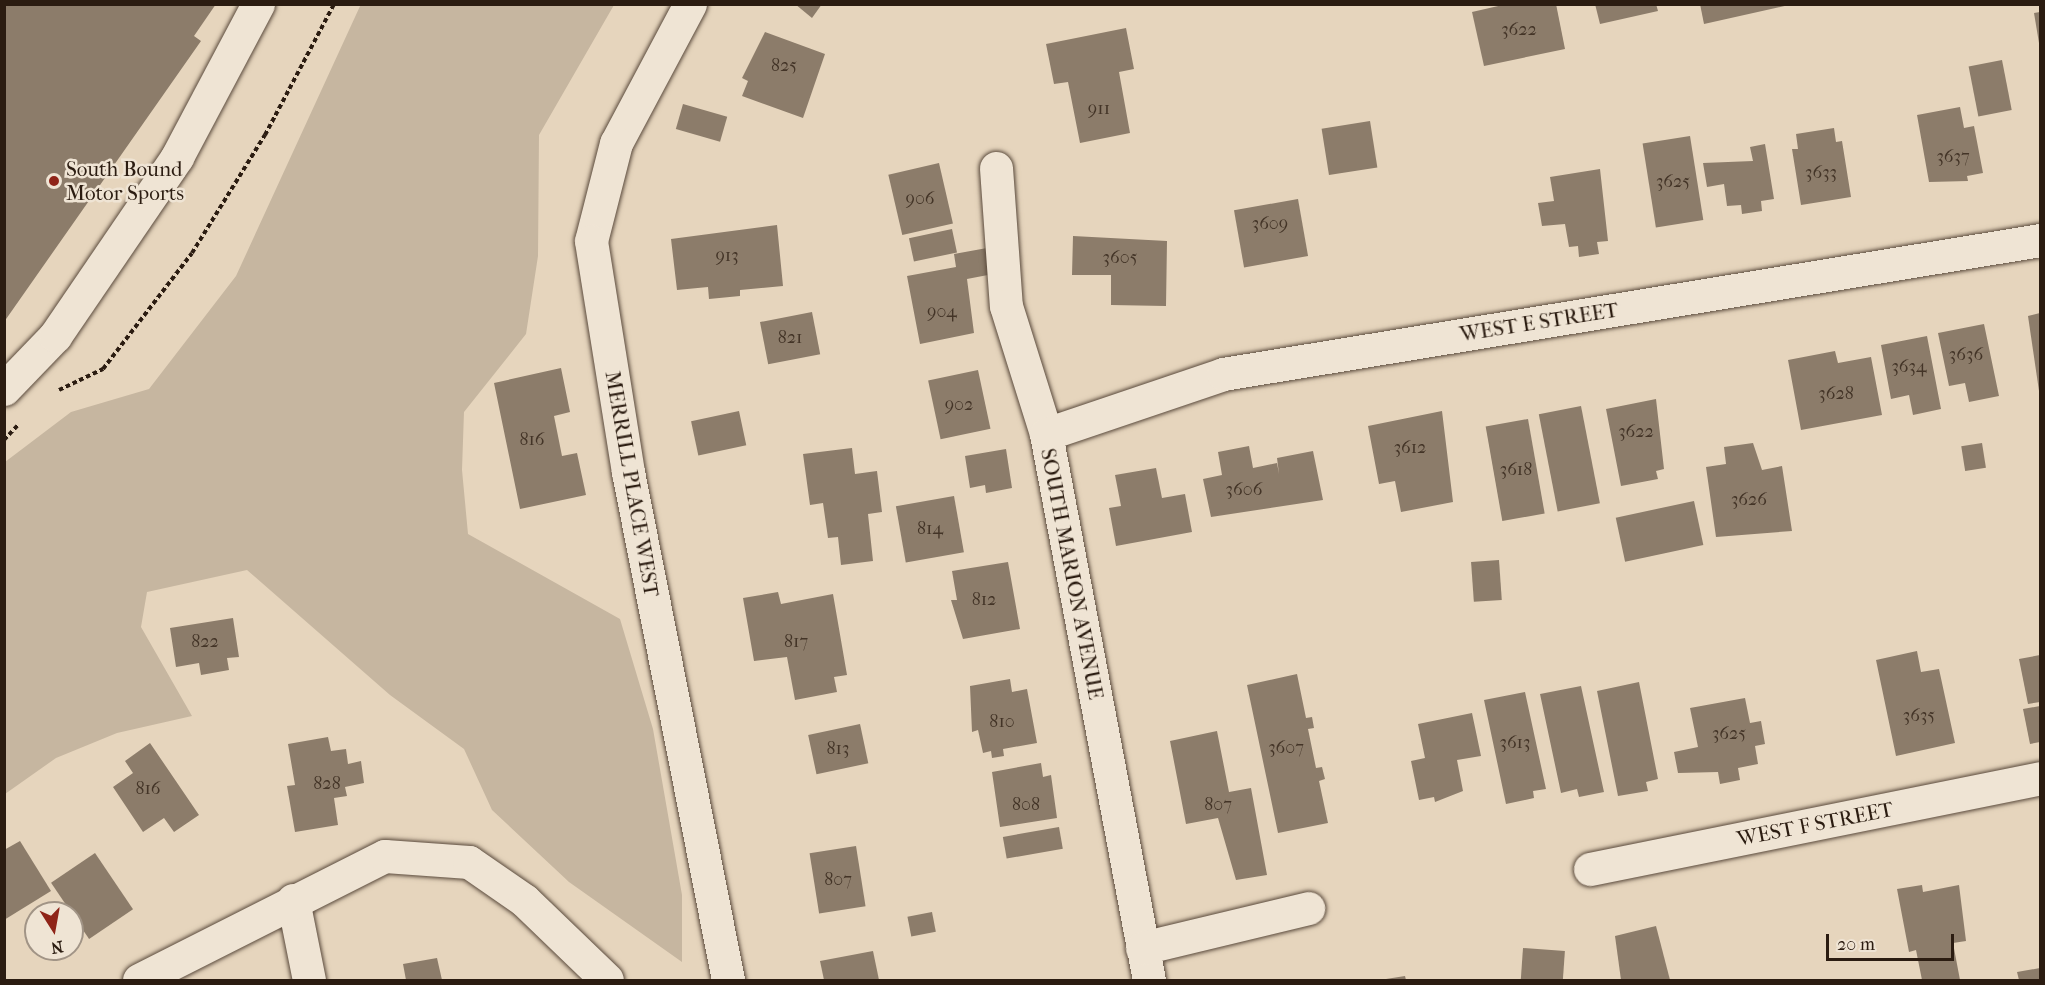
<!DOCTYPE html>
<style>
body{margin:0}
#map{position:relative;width:2045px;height:985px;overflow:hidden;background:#e6d5bd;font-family:"IM FELL French Canon",serif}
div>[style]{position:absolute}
.green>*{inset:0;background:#c6b6a0}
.building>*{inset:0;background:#8c7c6a;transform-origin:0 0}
.path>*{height:4px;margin-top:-2px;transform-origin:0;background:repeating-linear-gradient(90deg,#2b1c11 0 4.5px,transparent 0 7.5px)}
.roads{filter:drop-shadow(0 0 2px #5a4a3c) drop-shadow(0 0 2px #5a4a3c)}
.minor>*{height:33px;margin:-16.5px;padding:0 16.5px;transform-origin:16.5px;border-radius:16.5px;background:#efe4d4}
.secondary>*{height:33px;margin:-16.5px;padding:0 16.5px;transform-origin:16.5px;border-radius:16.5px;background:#efe4d4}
.dots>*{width:16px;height:16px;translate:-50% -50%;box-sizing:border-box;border:3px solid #efe4d4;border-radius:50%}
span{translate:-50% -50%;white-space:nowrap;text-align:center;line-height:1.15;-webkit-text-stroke:5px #efe4d4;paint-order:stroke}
.number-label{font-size:18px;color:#433427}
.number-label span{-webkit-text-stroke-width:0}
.poi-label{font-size:21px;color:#2b1c11}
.left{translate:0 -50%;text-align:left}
.street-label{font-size:21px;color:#2b1c11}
.frame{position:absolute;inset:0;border:6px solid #2b1c11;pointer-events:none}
.north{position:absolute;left:24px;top:901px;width:60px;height:60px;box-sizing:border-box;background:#efe4d4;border:2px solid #a19486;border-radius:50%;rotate:169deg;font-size:16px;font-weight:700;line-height:24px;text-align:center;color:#2b1c11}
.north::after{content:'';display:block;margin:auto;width:21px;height:27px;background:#8f2418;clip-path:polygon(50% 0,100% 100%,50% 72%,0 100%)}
.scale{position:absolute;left:1826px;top:934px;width:128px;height:27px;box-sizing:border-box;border:3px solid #2b1c11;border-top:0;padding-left:8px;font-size:18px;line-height:21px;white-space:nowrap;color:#2b1c11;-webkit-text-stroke:4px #efe4d4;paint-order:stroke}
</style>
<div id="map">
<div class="green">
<i style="clip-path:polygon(361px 4px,614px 5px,539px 135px,538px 256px,526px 334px,464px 412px,462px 470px,468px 534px,620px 619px,653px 729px,682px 895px,682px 962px,569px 882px,492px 810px,464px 749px,390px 695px,247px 570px,147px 592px,141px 627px,192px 716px,117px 733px,56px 758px,5px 794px,5px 462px,71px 412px,149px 389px,236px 276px)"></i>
</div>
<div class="building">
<i style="clip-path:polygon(4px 4px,216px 4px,194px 36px,201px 41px,4px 322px)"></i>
<i style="clip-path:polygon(795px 4px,822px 4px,812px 18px)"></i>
<i style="clip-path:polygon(1507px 4px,1556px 4px,1565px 49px,1484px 66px,1472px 12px)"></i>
<i style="clip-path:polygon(1595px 4px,1656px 4px,1658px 11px,1600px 24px)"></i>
<i style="clip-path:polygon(1700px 4px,1789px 4px,1789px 5px,1704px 24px)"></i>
<i style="clip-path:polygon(2040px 12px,2040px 43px,2039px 43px,2034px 13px)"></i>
<i style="clip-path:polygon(1126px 28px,1134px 69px,1119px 72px,1130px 133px,1080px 143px,1068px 82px,1054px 84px,1046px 44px)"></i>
<i style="clip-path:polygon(765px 32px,825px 54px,803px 118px,742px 96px,748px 81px,742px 78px)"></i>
<i style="left:2002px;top:60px;width:51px;height:34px;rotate:79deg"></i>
<i style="left:683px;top:104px;width:46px;height:26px;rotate:16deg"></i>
<i style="clip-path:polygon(1960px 107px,1964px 128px,1974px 126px,1983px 173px,1967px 176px,1968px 181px,1929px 182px,1917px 115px)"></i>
<i style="left:1370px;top:121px;width:47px;height:49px;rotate:81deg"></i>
<i style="clip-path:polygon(1834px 128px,1836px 142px,1842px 141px,1851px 197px,1801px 205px,1792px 149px,1798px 149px,1796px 134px)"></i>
<i style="left:1690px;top:136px;width:85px;height:48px;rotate:81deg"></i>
<i style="clip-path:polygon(1765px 144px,1774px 199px,1761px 201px,1762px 211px,1742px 214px,1741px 205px,1727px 206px,1724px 184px,1707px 187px,1703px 163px,1753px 161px,1750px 147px)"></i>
<i style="left:939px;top:163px;width:62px;height:52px;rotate:77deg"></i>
<i style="clip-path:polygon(1600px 169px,1608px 241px,1597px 242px,1599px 254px,1579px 257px,1578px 246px,1569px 247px,1565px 224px,1542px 226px,1538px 203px,1554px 201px,1550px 177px)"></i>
<i style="left:1298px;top:199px;width:58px;height:65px;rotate:80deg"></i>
<i style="clip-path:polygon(777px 225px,783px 286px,740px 290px,740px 283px,740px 296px,709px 299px,708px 287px,677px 290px,671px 239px)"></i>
<i style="left:952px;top:229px;width:24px;height:44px;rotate:78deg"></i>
<i style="clip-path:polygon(1073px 236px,1167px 241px,1166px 306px,1111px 305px,1111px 275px,1072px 275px)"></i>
<i style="clip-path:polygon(987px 248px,993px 274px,967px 279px,974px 333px,920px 344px,907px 276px,956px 267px,954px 254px)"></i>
<i style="left:812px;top:312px;width:43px;height:53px;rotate:79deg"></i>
<i style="clip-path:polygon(2040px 313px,2040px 391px,2039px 391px,2028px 316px)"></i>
<i style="clip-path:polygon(1984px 324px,1999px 396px,1969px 402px,1965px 383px,1949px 386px,1938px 333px)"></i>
<i style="clip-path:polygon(1927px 336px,1941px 409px,1913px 415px,1909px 395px,1891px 399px,1881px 345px)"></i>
<i style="clip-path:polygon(1835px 351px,1838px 363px,1871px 357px,1882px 415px,1801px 430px,1788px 360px)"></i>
<i style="clip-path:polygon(561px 368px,570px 412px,554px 416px,562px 456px,577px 453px,586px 495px,520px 509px,494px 383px)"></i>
<i style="left:978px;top:370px;width:60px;height:51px;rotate:78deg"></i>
<i style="clip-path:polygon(1656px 399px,1664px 469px,1656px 471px,1658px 479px,1621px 486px,1606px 409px)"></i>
<i style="left:1581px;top:406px;width:99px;height:43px;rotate:79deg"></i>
<i style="left:739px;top:411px;width:35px;height:49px;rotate:78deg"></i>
<i style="clip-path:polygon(1442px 411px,1453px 502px,1401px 512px,1395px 481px,1379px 484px,1368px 426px)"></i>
<i style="left:1528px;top:419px;width:96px;height:43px;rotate:80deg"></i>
<i style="clip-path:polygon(1753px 443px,1762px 470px,1782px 466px,1792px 531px,1716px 537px,1706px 467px,1726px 464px,1724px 447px)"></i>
<i style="left:1982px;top:443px;width:25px;height:21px;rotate:81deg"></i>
<i style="clip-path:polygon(1249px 446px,1253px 468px,1277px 463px,1279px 474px,1277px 458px,1313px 451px,1323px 500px,1211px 517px,1203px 479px,1222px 475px,1218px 452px)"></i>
<i style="clip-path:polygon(852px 448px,855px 474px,877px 471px,882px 512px,868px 514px,873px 561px,841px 565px,838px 537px,828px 538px,823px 503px,810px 505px,803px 454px)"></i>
<i style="clip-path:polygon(1006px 449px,1012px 488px,986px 493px,985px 485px,970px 488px,965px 456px)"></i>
<i style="clip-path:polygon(1156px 468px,1162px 498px,1185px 494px,1192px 532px,1116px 546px,1109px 508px,1121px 506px,1115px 475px)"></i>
<i style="left:954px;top:496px;width:57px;height:59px;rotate:80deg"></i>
<i style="left:1694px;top:501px;width:45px;height:80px;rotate:78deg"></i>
<i style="left:1499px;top:560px;width:40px;height:28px;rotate:86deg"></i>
<i style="clip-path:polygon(1008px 562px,1020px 629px,963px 639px,951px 600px,957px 600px,952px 571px)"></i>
<i style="clip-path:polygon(778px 592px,781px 604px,833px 594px,847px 675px,834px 677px,837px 692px,795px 700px,787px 657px,754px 661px,743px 598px)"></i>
<i style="clip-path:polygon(233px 618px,239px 657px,227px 658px,229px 670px,201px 675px,199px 663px,176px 667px,170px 628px)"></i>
<i style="clip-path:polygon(1917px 651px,1921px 672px,1939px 669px,1955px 743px,1896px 756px,1876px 660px)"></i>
<i style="clip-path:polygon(2040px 655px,2040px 702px,2028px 704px,2019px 659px)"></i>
<i style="clip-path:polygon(1297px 674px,1306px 718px,1312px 717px,1314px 728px,1308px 729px,1316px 768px,1322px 767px,1325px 779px,1319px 781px,1328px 823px,1278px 833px,1247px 685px)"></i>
<i style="clip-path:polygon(1010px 679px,1012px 692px,1027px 689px,1037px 743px,1003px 749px,1004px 756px,992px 758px,991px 751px,983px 753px,978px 730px,972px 732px,970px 686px)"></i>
<i style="clip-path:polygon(1639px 682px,1658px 779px,1646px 782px,1648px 791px,1618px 796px,1597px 691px)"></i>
<i style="clip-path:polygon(1581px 686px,1604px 792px,1579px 797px,1577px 789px,1561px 793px,1540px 694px)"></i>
<i style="clip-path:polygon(1525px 692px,1546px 789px,1533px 791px,1534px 798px,1506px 804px,1484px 700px)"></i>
<i style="clip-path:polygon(1745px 698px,1750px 723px,1761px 721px,1765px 744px,1755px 746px,1758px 764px,1738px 768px,1740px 780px,1720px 784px,1718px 772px,1678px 773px,1674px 752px,1698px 747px,1690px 708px)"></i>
<i style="clip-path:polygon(2040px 706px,2040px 742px,2030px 744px,2023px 709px)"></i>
<i style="clip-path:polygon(1472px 713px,1481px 756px,1457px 760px,1463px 791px,1435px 802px,1434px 797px,1419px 800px,1411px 761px,1425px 758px,1418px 724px)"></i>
<i style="left:860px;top:724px;width:40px;height:53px;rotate:78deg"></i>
<i style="clip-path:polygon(1217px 731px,1229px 792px,1251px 788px,1267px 875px,1236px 880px,1218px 818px,1186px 824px,1170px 741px)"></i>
<i style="clip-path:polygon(328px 737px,331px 751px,346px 749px,348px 764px,361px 761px,364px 783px,345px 787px,347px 796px,334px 798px,338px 825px,295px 832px,287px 786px,295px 785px,288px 744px)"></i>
<i style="clip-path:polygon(150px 743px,199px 815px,174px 832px,164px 818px,143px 832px,113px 787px,133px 773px,125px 761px)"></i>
<i style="clip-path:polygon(1041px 763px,1043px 777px,1051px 775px,1057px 818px,1000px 827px,992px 772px)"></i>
<i style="left:1059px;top:827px;width:22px;height:57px;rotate:80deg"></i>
<i style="clip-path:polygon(20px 841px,51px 891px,4px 920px,4px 850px)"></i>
<i style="left:856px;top:846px;width:61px;height:47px;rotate:81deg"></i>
<i style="left:95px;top:853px;width:68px;height:53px;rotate:56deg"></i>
<i style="clip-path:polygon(1922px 885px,1923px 892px,1959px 885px,1966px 941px,1953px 943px,1960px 980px,1922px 980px,1916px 950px,1909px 952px,1897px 889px)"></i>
<i style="left:932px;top:912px;width:20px;height:25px;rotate:79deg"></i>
<i style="clip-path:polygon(1656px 926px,1670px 980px,1621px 980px,1615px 936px)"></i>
<i style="left:1523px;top:948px;width:42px;height:32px;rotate:4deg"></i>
<i style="clip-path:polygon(873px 951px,879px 980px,824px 980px,820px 961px)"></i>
<i style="clip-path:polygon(437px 958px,442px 980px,406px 980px,403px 964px)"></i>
<i style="clip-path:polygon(2040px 968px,2040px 980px,2019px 980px,2017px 972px)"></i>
<i style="clip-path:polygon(1405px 976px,1406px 980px,1387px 980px,1386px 979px)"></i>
</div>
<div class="path">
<i style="left:59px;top:390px;width:49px;rotate:-25.5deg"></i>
<i style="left:103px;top:369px;width:146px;rotate:-52.5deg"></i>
<i style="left:192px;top:253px;width:139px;rotate:-58.3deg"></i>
<i style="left:265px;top:135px;width:148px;rotate:-62.2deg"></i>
<i style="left:4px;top:440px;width:21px;rotate:-47deg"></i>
</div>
<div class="roads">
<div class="minor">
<i style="left:690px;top:4px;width:157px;rotate:118deg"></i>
<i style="left:616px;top:143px;width:101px;rotate:104.3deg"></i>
<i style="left:591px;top:241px;width:234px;rotate:80.9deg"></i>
<i style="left:628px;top:472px;width:518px;rotate:78.86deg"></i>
<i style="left:996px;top:168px;width:138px;rotate:85.9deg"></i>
<i style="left:1006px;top:306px;width:134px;rotate:72.6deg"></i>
<i style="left:1046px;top:434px;width:556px;rotate:79.32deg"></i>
<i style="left:1046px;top:434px;width:187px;rotate:-18.7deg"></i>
<i style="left:1223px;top:374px;width:828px;rotate:-9.31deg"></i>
<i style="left:1590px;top:869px;width:459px;rotate:-11.4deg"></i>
<i style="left:293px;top:900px;width:82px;rotate:78.7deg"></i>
<i style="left:1142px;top:948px;width:171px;rotate:-13.5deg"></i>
<i style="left:139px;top:980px;width:275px;rotate:-26.8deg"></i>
<i style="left:385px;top:856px;width:84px;rotate:4.1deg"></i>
<i style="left:469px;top:862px;width:67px;rotate:34.6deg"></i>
<i style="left:524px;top:900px;width:115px;rotate:43.9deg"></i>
</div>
<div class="secondary">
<i style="left:4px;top:389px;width:74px;rotate:-46.1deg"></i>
<i style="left:55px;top:336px;width:217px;rotate:-55.7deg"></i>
<i style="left:177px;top:157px;width:173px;rotate:-62.1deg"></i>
</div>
</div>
<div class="dots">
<i style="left:54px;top:181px;background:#8f2418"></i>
</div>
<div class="number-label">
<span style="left:1519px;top:30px">3622</span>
<span style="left:784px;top:66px">825</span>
<span style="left:1099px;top:109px">911</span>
<span style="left:1953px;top:157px">3637</span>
<span style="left:1821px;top:173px">3633</span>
<span style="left:1673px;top:182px">3625</span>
<span style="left:920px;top:199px">906</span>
<span style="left:1270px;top:224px">3609</span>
<span style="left:727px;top:256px">913</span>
<span style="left:1120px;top:258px">3605</span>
<span style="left:942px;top:312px">904</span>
<span style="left:790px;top:338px">821</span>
<span style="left:1966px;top:355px">3636</span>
<span style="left:1909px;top:367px">3634</span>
<span style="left:1836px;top:394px">3628</span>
<span style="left:959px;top:405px">902</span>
<span style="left:1636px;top:432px">3622</span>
<span style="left:532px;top:440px">816</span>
<span style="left:1410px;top:448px">3612</span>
<span style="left:1516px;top:470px">3618</span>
<span style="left:1244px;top:490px">3606</span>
<span style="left:1749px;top:500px">3626</span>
<span style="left:930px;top:529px">814</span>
<span style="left:984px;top:600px">812</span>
<span style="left:205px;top:642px">822</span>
<span style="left:796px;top:642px">817</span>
<span style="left:1919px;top:716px">3635</span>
<span style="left:1002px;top:722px">810</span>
<span style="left:1729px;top:734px">3625</span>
<span style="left:1515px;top:743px">3613</span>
<span style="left:1286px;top:748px">3607</span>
<span style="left:838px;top:749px">813</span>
<span style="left:327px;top:784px">828</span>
<span style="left:148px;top:789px">816</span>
<span style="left:1026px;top:805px">808</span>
<span style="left:1218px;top:805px">807</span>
<span style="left:838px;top:880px">807</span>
</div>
<div class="poi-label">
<span class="left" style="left:66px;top:181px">South Bound<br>Motor Sports</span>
</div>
<div class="street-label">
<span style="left:1539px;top:322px;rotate:-9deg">WEST E STREET</span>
<span style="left:632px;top:484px;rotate:80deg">MERRILL PLACE WEST</span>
<span style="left:1072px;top:574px;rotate:79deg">SOUTH MARION AVENUE</span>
<span style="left:1815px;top:824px;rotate:-11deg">WEST F STREET</span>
</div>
<div class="frame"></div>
<div class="north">N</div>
<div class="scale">20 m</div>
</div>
